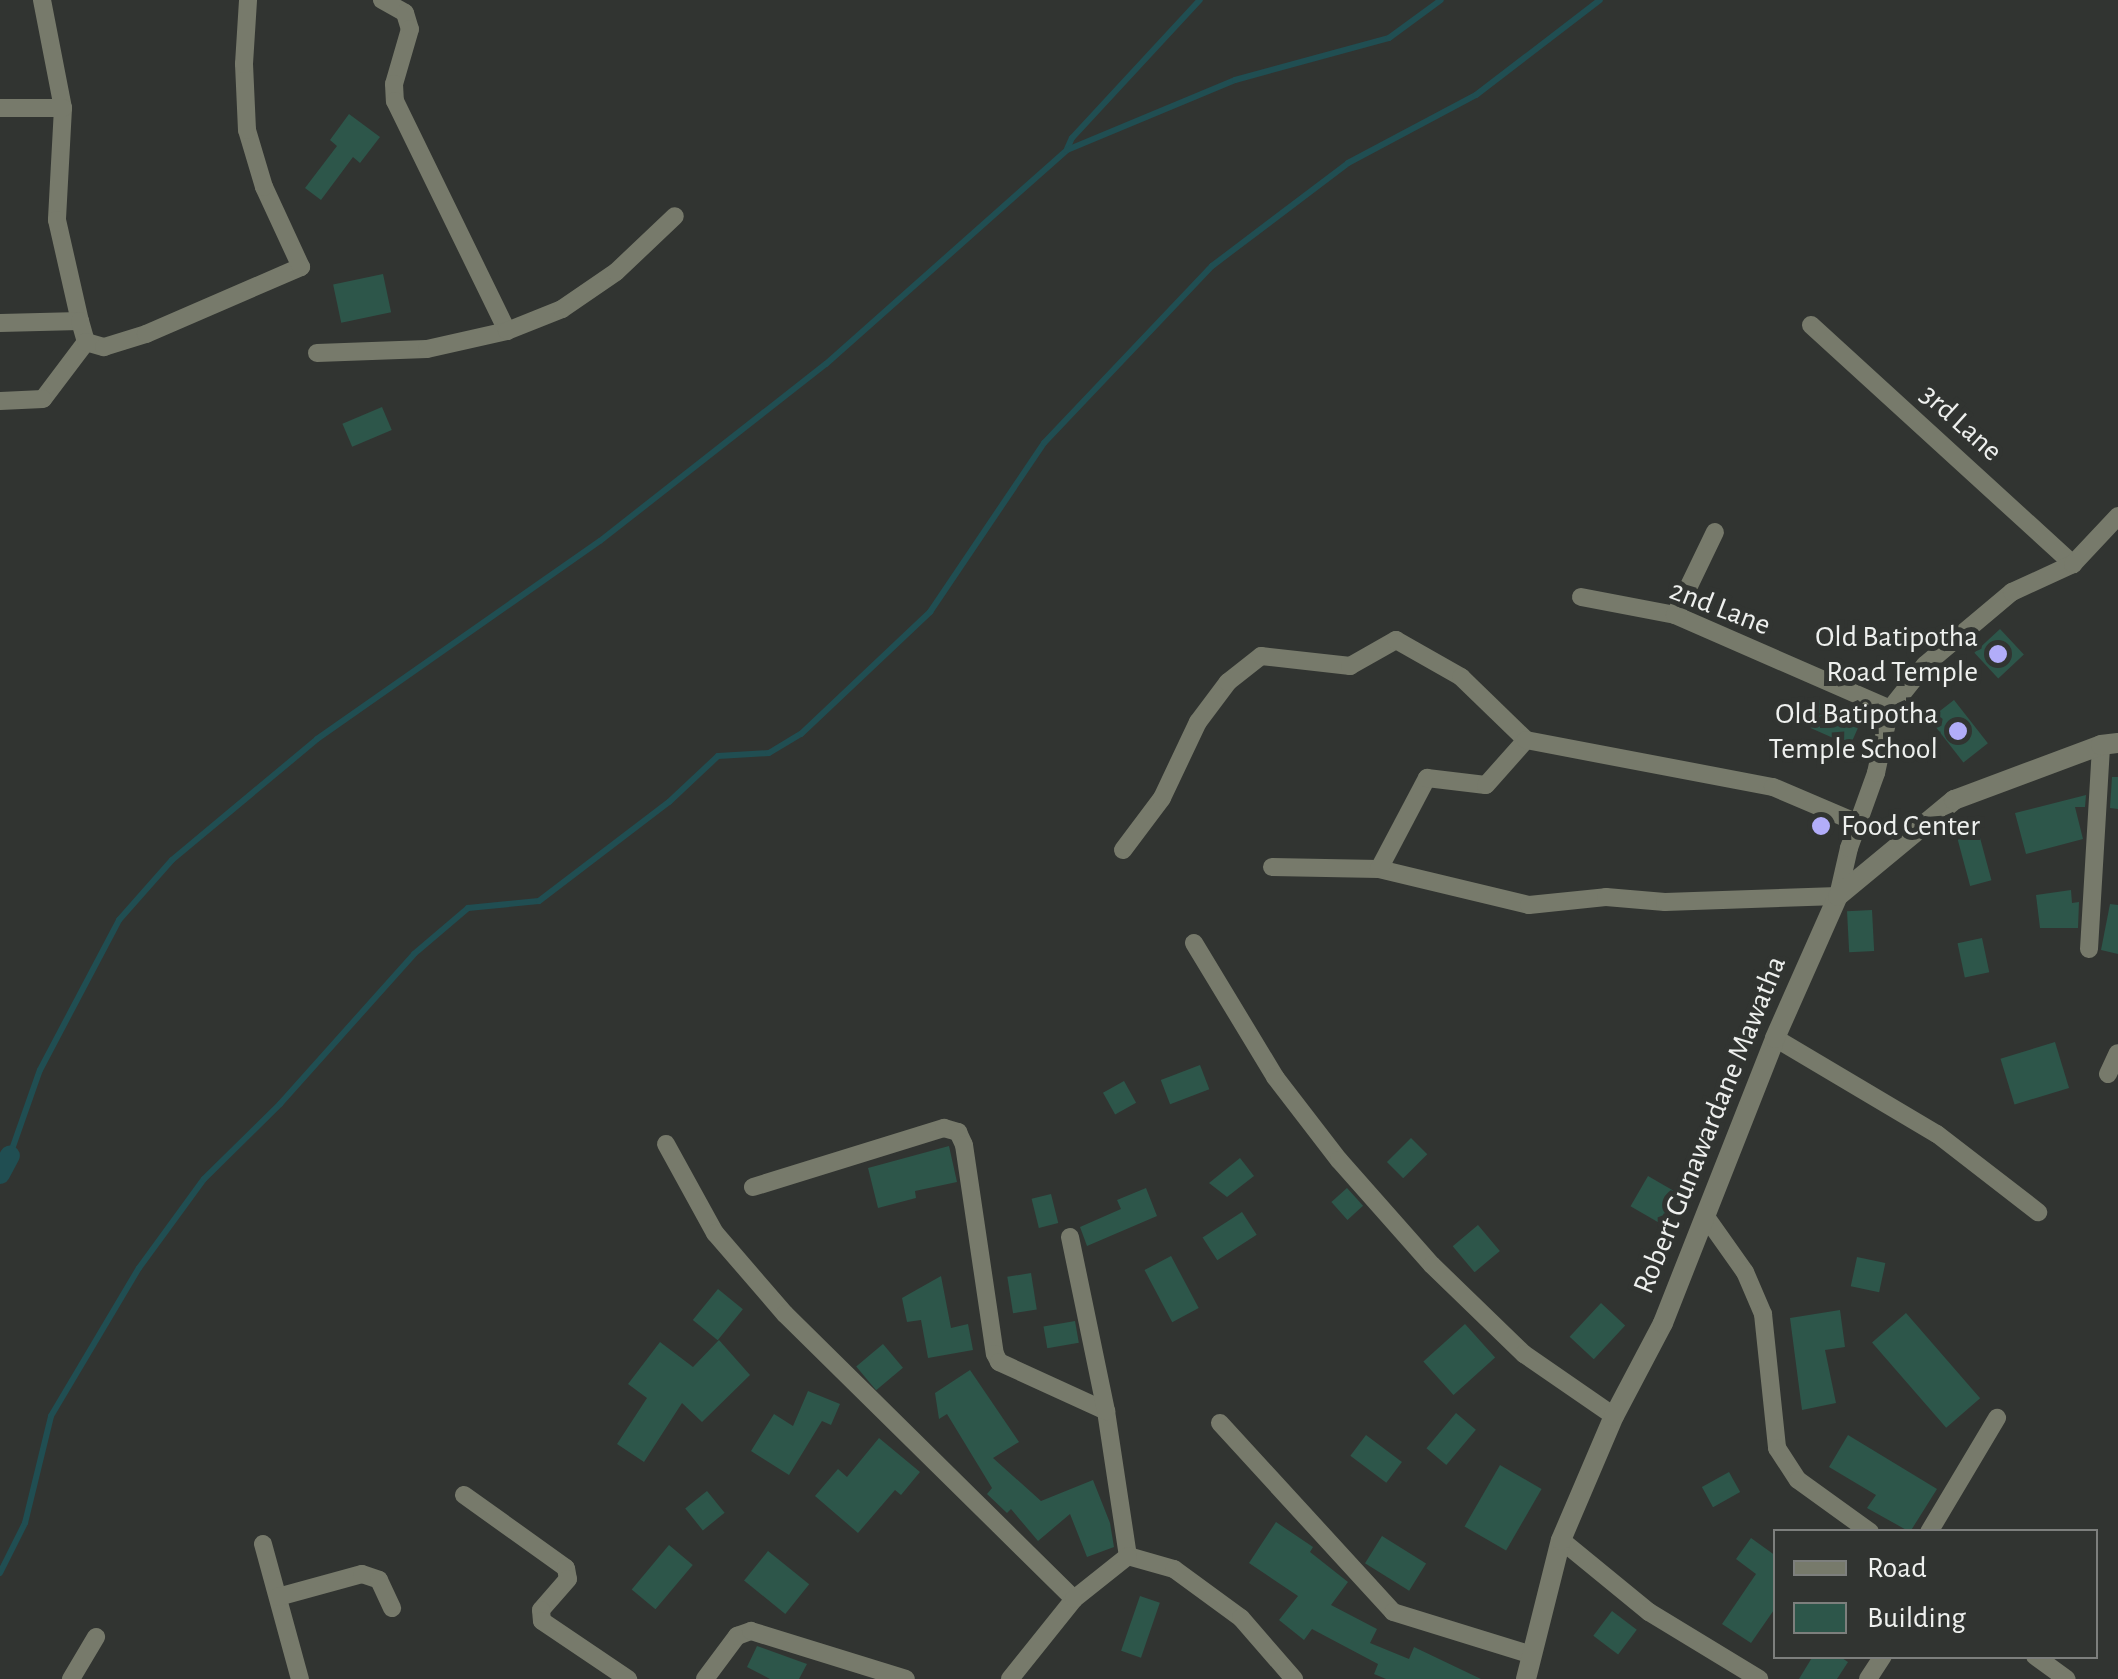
<!DOCTYPE html>
<style>
body{margin:0}
#map{position:relative;width:2118px;height:1679px;overflow:hidden;background:#313431;font-family:"Alegreya Sans",sans-serif}
div>[style]{position:absolute}
.stream>*{height:6px;margin:-3px;padding:0 3px;transform-origin:3px;border-radius:3px;background:#204e52}
.canal>*{height:20px;margin:-10px;padding:0 10px;transform-origin:10px;border-radius:10px;background:#204e52}
.building>*{inset:0;background:#2d564a;transform-origin:0 0}
.minor>*{height:18px;margin:-9px;padding:0 9px;transform-origin:9px;border-radius:9px;background:#777a6b}
.tertiary>*{height:20px;margin:-10px;padding:0 10px;transform-origin:10px;border-radius:10px;background:#777a6b}
.dots>*{width:28px;height:28px;translate:-50% -50%;box-sizing:border-box;border:5px solid #313431;border-radius:50%}
span{translate:-50% -50%;white-space:nowrap;text-align:center;line-height:1.15;-webkit-text-stroke:10px #313431;paint-order:stroke}
.street-label{font-size:30px;color:#eef0ee}
.poi-label{font-size:30px;color:#eef0ee}
.right{translate:-100% -50%;text-align:right}
.left{translate:0 -50%;text-align:left}
.legend{position:absolute;left:1773px;top:1529px;width:325px;height:130px;box-sizing:border-box;background:#313431;border:2px solid #7d7f7d;margin:0;padding:12px 18px;list-style:none;font-size:30px;color:#eef0ee}
.legend li{display:flex;align-items:center;gap:20px;height:50px}
.legend b{width:50px;border:2px solid #7d7f7d}
</style>
<div id="map">
<div class="stream">
<i style="left:1067px;top:149px;width:12px;rotate:-66deg"></i>
<i style="left:1072px;top:138px;width:188px;rotate:-47.2deg"></i>
<i style="left:10px;top:1155px;width:90px;rotate:-70.6deg"></i>
<i style="left:40px;top:1070px;width:170px;rotate:-62.2deg"></i>
<i style="left:119px;top:920px;width:80px;rotate:-48.5deg"></i>
<i style="left:172px;top:860px;width:189px;rotate:-39.8deg"></i>
<i style="left:317px;top:739px;width:345px;rotate:-35deg"></i>
<i style="left:600px;top:541px;width:287px;rotate:-38.1deg"></i>
<i style="left:826px;top:364px;width:322px;rotate:-41.6deg"></i>
<i style="left:1067px;top:150px;width:182px;rotate:-22.6deg"></i>
<i style="left:1235px;top:80px;width:160px;rotate:-15.3deg"></i>
<i style="left:1389px;top:38px;width:64px;rotate:-36.2deg"></i>
<i style="left:0;top:1573px;width:56px;rotate:-63.4deg"></i>
<i style="left:25px;top:1523px;width:110px;rotate:-76.3deg"></i>
<i style="left:51px;top:1416px;width:172px;rotate:-59.3deg"></i>
<i style="left:139px;top:1268px;width:110px;rotate:-53.9deg"></i>
<i style="left:204px;top:1179px;width:107px;rotate:-44.6deg"></i>
<i style="left:280px;top:1104px;width:201px;rotate:-48.2deg"></i>
<i style="left:414px;top:954px;width:71px;rotate:-40.4deg"></i>
<i style="left:468px;top:908px;width:71px;rotate:-5.6deg"></i>
<i style="left:539px;top:901px;width:163px;rotate:-37.3deg"></i>
<i style="left:669px;top:802px;width:67px;rotate:-43.2deg"></i>
<i style="left:718px;top:756px;width:51px;rotate:-3.4deg"></i>
<i style="left:769px;top:753px;width:37px;rotate:-31deg"></i>
<i style="left:801px;top:734px;width:178px;rotate:-43.4deg"></i>
<i style="left:930px;top:612px;width:204px;rotate:-56deg"></i>
<i style="left:1044px;top:443px;width:244px;rotate:-46.5deg"></i>
<i style="left:1212px;top:266px;width:171px;rotate:-37.1deg"></i>
<i style="left:1348px;top:163px;width:145px;rotate:-28deg"></i>
<i style="left:1476px;top:95px;width:156px;rotate:-37.5deg"></i>
</div>
<div class="canal">
<i style="left:0;top:1174px;width:21px;rotate:-62deg"></i>
</div>
<div class="building">
<i style="clip-path:polygon(349px 114px,380px 137px,360px 163px,353px 157px,321px 200px,305px 188px,337px 146px,330px 140px)"></i>
<i style="left:383px;top:274px;width:39px;height:51px;rotate:78deg"></i>
<i style="left:382px;top:407px;width:25px;height:43px;rotate:67deg"></i>
<i style="left:2000px;top:629px;width:35px;height:35px;rotate:47deg"></i>
<i style="left:1819px;top:700px;width:47px;height:29px;rotate:24deg"></i>
<i style="left:1954px;top:700px;width:55px;height:31px;rotate:52deg"></i>
<i style="clip-path:polygon(2112px 777px,2118px 777px,2118px 809px,2110px 808px)"></i>
<i style="clip-path:polygon(2086px 795px,2085px 807px,2075px 807px,2083px 839px,2026px 854px,2015px 813px)"></i>
<i style="left:1979px;top:834px;width:48px;height:22px;rotate:75deg"></i>
<i style="clip-path:polygon(2071px 890px,2072px 903px,2079px 902px,2078px 928px,2040px 928px,2036px 895px)"></i>
<i style="clip-path:polygon(2110px 904px,2118px 905px,2118px 954px,2101px 950px)"></i>
<i style="left:1872px;top:910px;width:41px;height:25px;rotate:87deg"></i>
<i style="left:1982px;top:938px;width:35px;height:25px;rotate:78deg"></i>
<i style="left:2055px;top:1042px;width:48px;height:57px;rotate:73deg"></i>
<i style="left:1200px;top:1065px;width:26px;height:42px;rotate:69deg"></i>
<i style="left:1124px;top:1081px;width:25px;height:24px;rotate:61deg"></i>
<i style="left:1411px;top:1138px;width:23px;height:34px;rotate:45deg"></i>
<i style="clip-path:polygon(949px 1146px,957px 1182px,915px 1191px,916px 1198px,878px 1208px,868px 1168px)"></i>
<i style="clip-path:polygon(1240px 1158px,1254px 1176px,1227px 1197px,1209px 1183px)"></i>
<i style="left:1648px;top:1176px;width:40px;height:35px;rotate:30deg"></i>
<i style="clip-path:polygon(1146px 1188px,1157px 1216px,1087px 1246px,1080px 1227px,1121px 1209px,1117px 1200px)"></i>
<i style="left:1347px;top:1188px;width:24px;height:21px;rotate:48deg"></i>
<i style="left:1051px;top:1194px;width:30px;height:20px;rotate:76deg"></i>
<i style="left:1242px;top:1212px;width:27px;height:47px;rotate:57deg"></i>
<i style="left:1478px;top:1225px;width:34px;height:33px;rotate:50deg"></i>
<i style="left:1171px;top:1256px;width:59px;height:30px;rotate:62deg"></i>
<i style="left:1857px;top:1257px;width:29px;height:30px;rotate:12deg"></i>
<i style="left:1031px;top:1273px;width:37px;height:24px;rotate:81deg"></i>
<i style="clip-path:polygon(941px 1276px,951px 1328px,968px 1324px,973px 1350px,928px 1358px,921px 1320px,907px 1322px,902px 1298px)"></i>
<i style="left:718px;top:1289px;width:32px;height:40px;rotate:39deg"></i>
<i style="left:1601px;top:1303px;width:33px;height:46px;rotate:43deg"></i>
<i style="clip-path:polygon(1840px 1310px,1845px 1347px,1825px 1350px,1836px 1403px,1802px 1410px,1790px 1318px)"></i>
<i style="left:1906px;top:1313px;width:113px;height:45px;rotate:49deg"></i>
<i style="left:1075px;top:1321px;width:22px;height:32px;rotate:80deg"></i>
<i style="left:1465px;top:1324px;width:45px;height:56px;rotate:48deg"></i>
<i style="clip-path:polygon(719px 1340px,750px 1375px,702px 1422px,682px 1403px,644px 1462px,617px 1444px,647px 1398px,628px 1384px,660px 1342px,693px 1367px)"></i>
<i style="left:883px;top:1344px;width:31px;height:35px;rotate:50deg"></i>
<i style="clip-path:polygon(970px 1370px,1019px 1442px,993px 1458px,1041px 1501px,1093px 1480px,1110px 1523px,1114px 1547px,1087px 1557px,1070px 1514px,1038px 1541px,1011px 1509px,1007px 1513px,987px 1494px,992px 1488px,947px 1414px,939px 1419px,935px 1393px)"></i>
<i style="clip-path:polygon(808px 1391px,840px 1404px,831px 1425px,822px 1421px,789px 1475px,751px 1451px,774px 1414px,793px 1426px)"></i>
<i style="left:1456px;top:1413px;width:26px;height:46px;rotate:40deg"></i>
<i style="left:1366px;top:1435px;width:45px;height:26px;rotate:37deg"></i>
<i style="clip-path:polygon(1848px 1435px,1937px 1489px,1910px 1532px,1867px 1508px,1876px 1495px,1829px 1467px)"></i>
<i style="clip-path:polygon(879px 1438px,920px 1472px,901px 1495px,895px 1490px,858px 1533px,815px 1496px,838px 1469px,847px 1477px)"></i>
<i style="left:1500px;top:1465px;width:48px;height:71px;rotate:30deg"></i>
<i style="left:1729px;top:1472px;width:23px;height:31px;rotate:61deg"></i>
<i style="left:707px;top:1491px;width:28px;height:28px;rotate:51deg"></i>
<i style="clip-path:polygon(1276px 1522px,1313px 1547px,1310px 1552px,1348px 1582px,1331px 1605px,1377px 1629px,1370px 1643px,1409px 1659px,1414px 1647px,1481px 1679px,1386px 1679px,1374px 1674px,1378px 1664px,1312px 1629px,1304px 1640px,1279px 1620px,1298px 1596px,1249px 1563px)"></i>
<i style="left:1382px;top:1536px;width:52px;height:32px;rotate:32deg"></i>
<i style="clip-path:polygon(1751px 1538px,1776px 1556px,1776px 1607px,1751px 1643px,1722px 1624px,1756px 1574px,1736px 1559px)"></i>
<i style="left:669px;top:1545px;width:31px;height:58px;rotate:40deg"></i>
<i style="left:768px;top:1551px;width:53px;height:38px;rotate:39deg"></i>
<i style="left:1140px;top:1596px;width:21px;height:58px;rotate:19deg"></i>
<i style="left:1612px;top:1611px;width:31px;height:31px;rotate:37deg"></i>
<i style="clip-path:polygon(757px 1646px,807px 1664px,799px 1679px,770px 1679px,747px 1667px)"></i>
<i style="clip-path:polygon(1813px 1656px,1839px 1656px,1848px 1662px,1837px 1679px,1799px 1679px)"></i>
</div>
<div class="minor">
<i style="left:42px;top:0;width:110px;rotate:79deg"></i>
<i style="left:63px;top:108px;width:112px;rotate:93.1deg"></i>
<i style="left:57px;top:220px;width:104px;rotate:77.2deg"></i>
<i style="left:382px;top:0;width:26px;rotate:29deg"></i>
<i style="left:405px;top:13px;width:17px;rotate:73deg"></i>
<i style="left:410px;top:29px;width:57px;rotate:106.2deg"></i>
<i style="left:394px;top:84px;width:17px;rotate:87deg"></i>
<i style="left:395px;top:101px;width:256px;rotate:64deg"></i>
<i style="left:0;top:108px;width:63px"></i>
<i style="left:0;top:323px;width:80px;rotate:-1.4deg"></i>
<i style="left:80px;top:321px;width:22px;rotate:74deg"></i>
<i style="left:86px;top:342px;width:71px;rotate:127deg"></i>
<i style="left:43px;top:399px;width:43px;rotate:177.3deg"></i>
<i style="left:1811px;top:325px;width:355px;rotate:42.4deg"></i>
<i style="left:86px;top:342px;width:19px;rotate:16deg"></i>
<i style="left:104px;top:347px;width:44px;rotate:-17.2deg"></i>
<i style="left:146px;top:334px;width:169px;rotate:-23.4deg"></i>
<i style="left:301px;top:267px;width:88px;rotate:-114.8deg"></i>
<i style="left:264px;top:187px;width:59px;rotate:-106.6deg"></i>
<i style="left:247px;top:130px;width:66px;rotate:-92.6deg"></i>
<i style="left:244px;top:64px;width:64px;rotate:-86.4deg"></i>
<i style="left:317px;top:353px;width:110px;rotate:-2.1deg"></i>
<i style="left:427px;top:349px;width:82px;rotate:-12.7deg"></i>
<i style="left:507px;top:331px;width:59px;rotate:-21.8deg"></i>
<i style="left:562px;top:309px;width:65px;rotate:-34.4deg"></i>
<i style="left:616px;top:272px;width:81px;rotate:-43.5deg"></i>
<i style="left:1581px;top:597px;width:96px;rotate:10.8deg"></i>
<i style="left:1675px;top:615px;width:235px;rotate:23.6deg"></i>
<i style="left:1675px;top:615px;width:92px;rotate:-64.3deg"></i>
<i style="left:1123px;top:850px;width:65px;rotate:-53.1deg"></i>
<i style="left:1162px;top:798px;width:84px;rotate:-64.7deg"></i>
<i style="left:1198px;top:722px;width:50px;rotate:-53.1deg"></i>
<i style="left:1228px;top:682px;width:42px;rotate:-38.2deg"></i>
<i style="left:1261px;top:656px;width:90px;rotate:6.4deg"></i>
<i style="left:1350px;top:666px;width:53px;rotate:-29.5deg"></i>
<i style="left:1396px;top:640px;width:75px;rotate:29.6deg"></i>
<i style="left:1461px;top:677px;width:91px;rotate:44.1deg"></i>
<i style="left:1272px;top:867px;width:107px;rotate:1.1deg"></i>
<i style="left:1379px;top:869px;width:154px;rotate:13.5deg"></i>
<i style="left:1529px;top:905px;width:77px;rotate:-5.9deg"></i>
<i style="left:1606px;top:897px;width:59px;rotate:4.8deg"></i>
<i style="left:1665px;top:902px;width:173px;rotate:-2deg"></i>
<i style="left:1838px;top:896px;width:49px;rotate:-77.1deg"></i>
<i style="left:1849px;top:848px;width:80px;rotate:-70.2deg"></i>
<i style="left:1876px;top:773px;width:66px;rotate:-77.7deg"></i>
<i style="left:1890px;top:709px;width:56px;rotate:-51.5deg"></i>
<i style="left:1925px;top:665px;width:114px;rotate:-40deg"></i>
<i style="left:2012px;top:592px;width:67px;rotate:-24.7deg"></i>
<i style="left:2073px;top:564px;width:66px;rotate:-46.8deg"></i>
<i style="left:1379px;top:869px;width:103px;rotate:-62.2deg"></i>
<i style="left:1427px;top:778px;width:59px;rotate:6.8deg"></i>
<i style="left:1486px;top:785px;width:60px;rotate:-48.4deg"></i>
<i style="left:1526px;top:740px;width:251px;rotate:10.8deg"></i>
<i style="left:1773px;top:787px;width:92px;rotate:23deg"></i>
<i style="left:1194px;top:943px;width:157px;rotate:58.8deg"></i>
<i style="left:1275px;top:1077px;width:105px;rotate:52.4deg"></i>
<i style="left:1339px;top:1160px;width:140px;rotate:48.5deg"></i>
<i style="left:1432px;top:1265px;width:128px;rotate:44.1deg"></i>
<i style="left:1524px;top:1354px;width:109px;rotate:34.6deg"></i>
<i style="left:2089px;top:949px;width:204px;rotate:-86.6deg"></i>
<i style="left:1775px;top:1038px;width:188px;rotate:30.7deg"></i>
<i style="left:1937px;top:1134px;width:128px;rotate:37.7deg"></i>
<i style="left:2108px;top:1074px;width:23px;rotate:-65deg"></i>
<i style="left:666px;top:1144px;width:102px;rotate:61.2deg"></i>
<i style="left:715px;top:1233px;width:107px;rotate:49.2deg"></i>
<i style="left:785px;top:1314px;width:406px;rotate:44.6deg"></i>
<i style="left:753px;top:1187px;width:200px;rotate:-17.2deg"></i>
<i style="left:944px;top:1128px;width:15px;rotate:16deg"></i>
<i style="left:958px;top:1132px;width:14px;rotate:65deg"></i>
<i style="left:964px;top:1145px;width:211px;rotate:81.6deg"></i>
<i style="left:995px;top:1354px;width:9px;rotate:63deg"></i>
<i style="left:999px;top:1362px;width:118px;rotate:24.6deg"></i>
<i style="left:1106px;top:1411px;width:147px;rotate:81.4deg"></i>
<i style="left:1706px;top:1217px;width:67px;rotate:54.7deg"></i>
<i style="left:1745px;top:1272px;width:46px;rotate:66.8deg"></i>
<i style="left:1763px;top:1314px;width:135px;rotate:84deg"></i>
<i style="left:1777px;top:1448px;width:38px;rotate:57deg"></i>
<i style="left:1798px;top:1480px;width:89px;rotate:35.8deg"></i>
<i style="left:1070px;top:1237px;width:178px;rotate:78.3deg"></i>
<i style="left:1220px;top:1423px;width:256px;rotate:47.5deg"></i>
<i style="left:1393px;top:1612px;width:145px;rotate:17.2deg"></i>
<i style="left:464px;top:1495px;width:125px;rotate:35.6deg"></i>
<i style="left:566px;top:1568px;width:11px;rotate:80deg"></i>
<i style="left:568px;top:1579px;width:41px;rotate:131.1deg"></i>
<i style="left:541px;top:1610px;width:11px;rotate:85deg"></i>
<i style="left:542px;top:1621px;width:104px;rotate:34deg"></i>
<i style="left:1929px;top:1532px;width:133px;rotate:-59.2deg"></i>
<i style="left:1561px;top:1540px;width:114px;rotate:39.3deg"></i>
<i style="left:1649px;top:1612px;width:129px;rotate:31.3deg"></i>
<i style="left:263px;top:1544px;width:140px;rotate:74.7deg"></i>
<i style="left:1128px;top:1556px;width:48px;rotate:15.8deg"></i>
<i style="left:1174px;top:1569px;width:83px;rotate:36.2deg"></i>
<i style="left:1241px;top:1618px;width:81px;rotate:49deg"></i>
<i style="left:278px;top:1597px;width:87px;rotate:-15.3deg"></i>
<i style="left:362px;top:1574px;width:18px;rotate:19deg"></i>
<i style="left:379px;top:1580px;width:31px;rotate:65deg"></i>
<i style="left:2035px;top:1656px;width:39px;rotate:36deg"></i>
<i style="left:71px;top:1679px;width:49px;rotate:-59.2deg"></i>
<i style="left:705px;top:1679px;width:54px;rotate:-53.3deg"></i>
<i style="left:737px;top:1636px;width:15px;rotate:-20deg"></i>
<i style="left:751px;top:1631px;width:162px;rotate:17.2deg"></i>
<i style="left:1010px;top:1679px;width:102px;rotate:-51.3deg"></i>
<i style="left:1074px;top:1599px;width:69px;rotate:-38.5deg"></i>
<i style="left:1868px;top:1679px;width:27px;rotate:-57deg"></i>
</div>
<div class="tertiary">
<i style="left:1526px;top:1679px;width:143px;rotate:-75.9deg"></i>
<i style="left:1561px;top:1540px;width:135px;rotate:-66.9deg"></i>
<i style="left:1614px;top:1416px;width:105px;rotate:-62.2deg"></i>
<i style="left:1663px;top:1323px;width:306px;rotate:-68.5deg"></i>
<i style="left:1775px;top:1038px;width:155px;rotate:-66.1deg"></i>
<i style="left:1838px;top:896px;width:151px;rotate:-39.6deg"></i>
<i style="left:1954px;top:800px;width:157px;rotate:-20.5deg"></i>
<i style="left:2101px;top:745px;width:17px;rotate:-7deg"></i>
</div>
<div class="dots">
<i style="left:1998px;top:654px;background:#b2adf9"></i>
<i style="left:1958px;top:731px;background:#b2adf9"></i>
<i style="left:1821px;top:826px;background:#b2adf9"></i>
</div>
<div class="street-label">
<span style="left:1961px;top:423px;rotate:42deg">3rd Lane</span>
<span style="left:1720px;top:608px;rotate:21deg">2nd Lane</span>
<span style="left:1710px;top:1125px;rotate:-68deg">Robert Gunawardane Mawatha</span>
</div>
<div class="poi-label">
<span class="right" style="left:1978px;top:654px">Old Batipotha<br>Road Temple</span>
<span class="right" style="left:1938px;top:731px">Old Batipotha<br>Temple School</span>
<span class="left" style="left:1841px;top:826px">Food Center</span>
</div>
<ul class="legend">
<li><b style="height:12px;background:#777a6b"></b>Road</li>
<li><b style="height:28px;background:#2d564a"></b>Building</li>
</ul>
</div>
